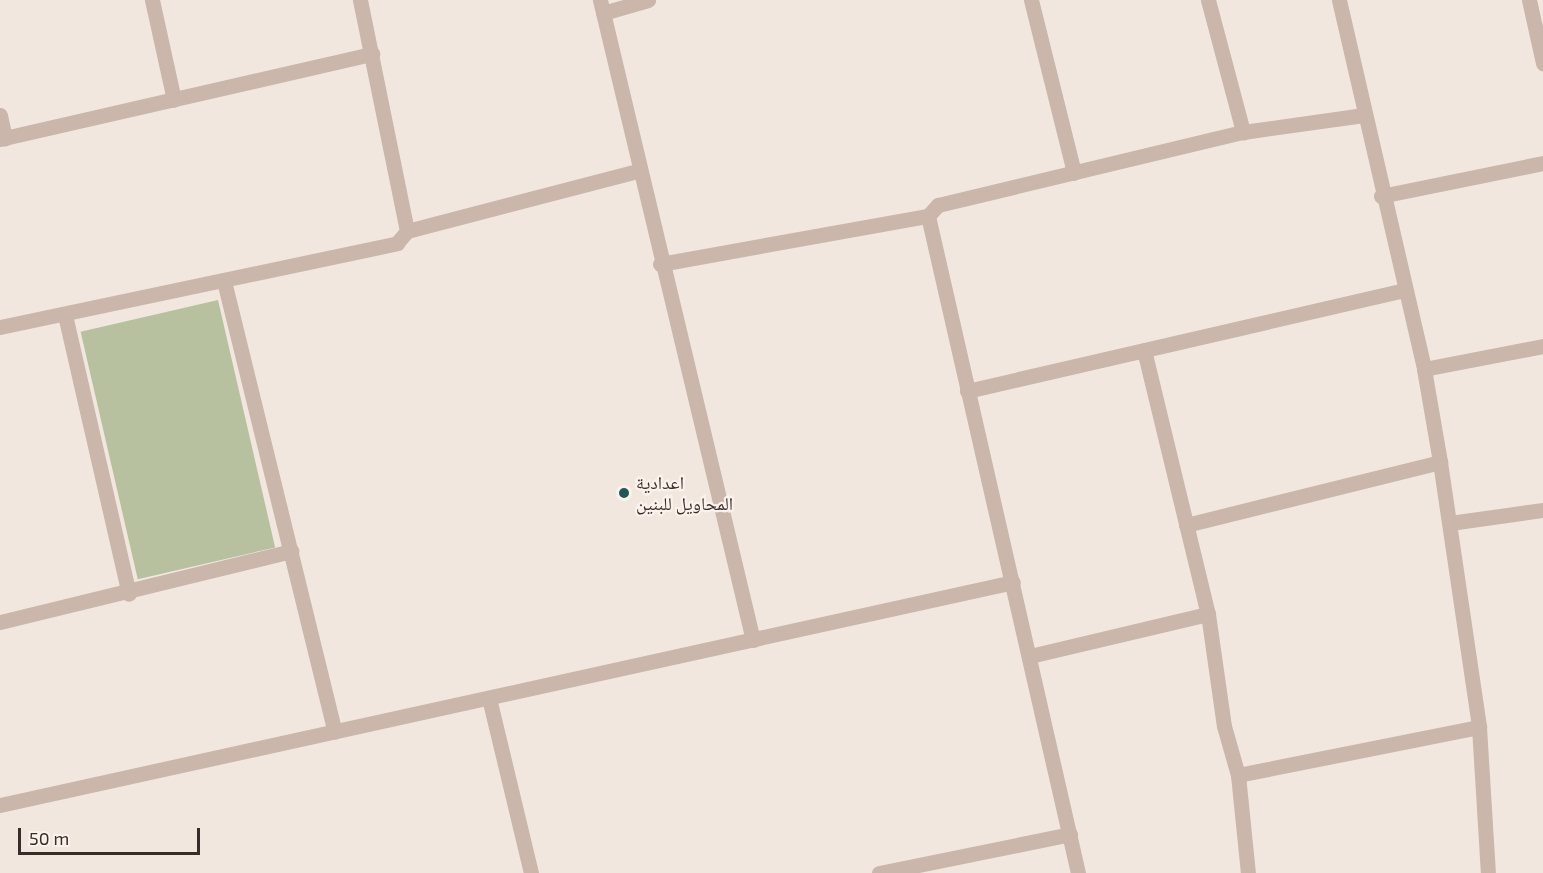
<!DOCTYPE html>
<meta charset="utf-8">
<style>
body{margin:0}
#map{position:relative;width:1543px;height:873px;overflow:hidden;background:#f2e7df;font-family:"Exo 2","Noto Naskh Arabic",sans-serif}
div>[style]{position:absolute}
.green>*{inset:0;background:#b8c19f;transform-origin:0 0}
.minor>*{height:15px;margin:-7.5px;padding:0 7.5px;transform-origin:7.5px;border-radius:7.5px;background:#cab6ab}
.dots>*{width:16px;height:16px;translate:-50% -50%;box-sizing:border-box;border:3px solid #faf2eb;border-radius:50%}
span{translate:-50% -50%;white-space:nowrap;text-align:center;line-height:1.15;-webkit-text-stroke:4.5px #faf2eb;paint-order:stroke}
.poi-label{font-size:18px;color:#382d2a}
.left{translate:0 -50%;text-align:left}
.scale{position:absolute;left:18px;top:828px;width:182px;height:27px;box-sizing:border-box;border:3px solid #382d2a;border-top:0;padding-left:8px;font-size:18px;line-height:21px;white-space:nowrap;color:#382d2a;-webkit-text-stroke:4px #faf2eb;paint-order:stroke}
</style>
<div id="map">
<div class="green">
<i style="left:218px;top:300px;width:254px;height:141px;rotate:77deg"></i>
</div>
<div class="minor">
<i style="left:152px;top:0;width:102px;rotate:77.6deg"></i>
<i style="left:600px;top:0;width:658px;rotate:76.56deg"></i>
<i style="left:1031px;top:0;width:178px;rotate:76deg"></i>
<i style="left:1208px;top:0;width:137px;rotate:75.1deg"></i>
<i style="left:1339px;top:0;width:379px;rotate:77deg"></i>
<i style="left:1424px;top:369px;width:94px;rotate:80.2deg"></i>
<i style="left:1440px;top:462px;width:268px;rotate:81.6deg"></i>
<i style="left:1479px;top:727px;width:146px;rotate:86.5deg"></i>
<i style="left:1529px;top:0;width:65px;rotate:77.5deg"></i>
<i style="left:603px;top:13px;width:47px;rotate:-16.1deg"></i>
<i style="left:0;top:115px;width:24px;rotate:78deg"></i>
<i style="left:0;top:139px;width:382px;rotate:-12.9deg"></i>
<i style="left:1381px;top:196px;width:165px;rotate:-11.5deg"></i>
<i style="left:407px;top:231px;width:239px;rotate:-14.6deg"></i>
<i style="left:660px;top:264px;width:272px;rotate:-10.2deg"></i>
<i style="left:224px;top:281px;width:464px;rotate:76.2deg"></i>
<i style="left:65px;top:315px;width:286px;rotate:77.1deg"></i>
<i style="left:0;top:327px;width:406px;rotate:-11.9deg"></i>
<i style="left:397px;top:243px;width:16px;rotate:-50deg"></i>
<i style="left:407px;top:231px;width:236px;rotate:-101.5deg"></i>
<i style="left:1144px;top:350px;width:272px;rotate:76.4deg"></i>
<i style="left:1208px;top:614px;width:113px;rotate:81.9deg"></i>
<i style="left:1224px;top:726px;width:51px;rotate:74.1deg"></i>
<i style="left:1238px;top:775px;width:99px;rotate:84.2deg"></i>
<i style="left:1424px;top:369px;width:121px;rotate:-10.9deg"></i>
<i style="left:967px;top:391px;width:449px;rotate:-13deg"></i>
<i style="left:1450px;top:523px;width:94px;rotate:-8deg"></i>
<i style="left:1186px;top:525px;width:262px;rotate:-13.9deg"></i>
<i style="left:0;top:622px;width:300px;rotate:-13.7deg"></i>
<i style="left:1030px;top:656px;width:183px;rotate:-13.3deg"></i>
<i style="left:489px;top:698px;width:180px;rotate:76.5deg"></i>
<i style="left:1238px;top:775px;width:246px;rotate:-11.3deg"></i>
<i style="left:0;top:805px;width:1037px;rotate:-12.41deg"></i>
<i style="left:879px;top:873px;width:195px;rotate:-11.5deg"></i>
<i style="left:1078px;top:873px;width:674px;rotate:-102.86deg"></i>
<i style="left:928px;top:216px;width:15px;rotate:-48deg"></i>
<i style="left:938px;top:205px;width:314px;rotate:-13.5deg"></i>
<i style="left:1243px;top:132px;width:122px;rotate:-8deg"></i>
</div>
<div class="dots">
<i style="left:624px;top:493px;background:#215857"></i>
</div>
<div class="poi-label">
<span class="left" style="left:636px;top:493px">اعدادية<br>المحاويل للبنين</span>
</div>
<div class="scale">50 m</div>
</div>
